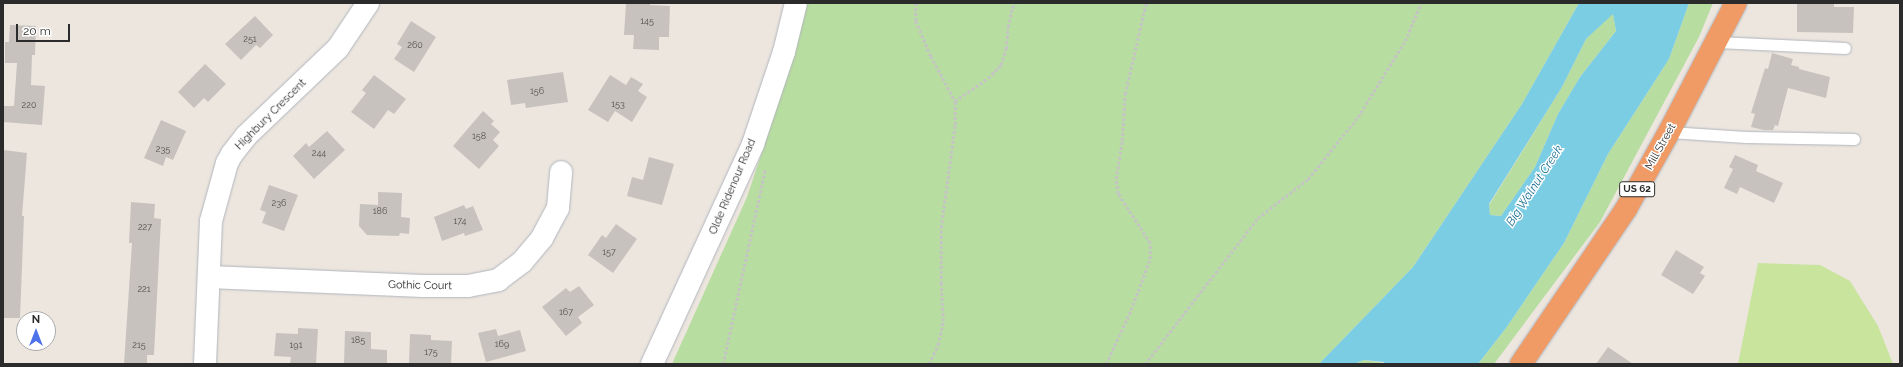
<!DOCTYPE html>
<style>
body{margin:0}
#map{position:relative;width:1903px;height:367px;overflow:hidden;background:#ece6df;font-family:Raleway,sans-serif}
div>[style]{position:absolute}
.green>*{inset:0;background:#b8dda0}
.pitch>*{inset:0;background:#c9e49d}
.water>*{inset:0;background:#7bcde4}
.building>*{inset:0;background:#c7c2be}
.path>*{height:2.5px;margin-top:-1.25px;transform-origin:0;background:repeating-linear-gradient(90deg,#c4c4c4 0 3px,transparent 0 5px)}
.roads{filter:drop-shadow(0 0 1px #b2b5bd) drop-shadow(0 0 1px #b2b5bd)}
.lane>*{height:11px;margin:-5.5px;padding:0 5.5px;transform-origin:5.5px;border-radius:5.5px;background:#fff}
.street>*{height:22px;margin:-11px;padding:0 11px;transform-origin:11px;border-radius:11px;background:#fff}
.highway>*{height:22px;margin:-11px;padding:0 11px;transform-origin:11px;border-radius:11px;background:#f09b65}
span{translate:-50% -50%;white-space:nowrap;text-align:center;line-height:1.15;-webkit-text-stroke:3px #fff;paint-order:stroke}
.number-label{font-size:9px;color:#525150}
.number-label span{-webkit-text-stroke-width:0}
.shield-label span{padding:1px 3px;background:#fff;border:1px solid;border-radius:3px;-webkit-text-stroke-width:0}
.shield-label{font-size:10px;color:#2b2b2b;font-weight:700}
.street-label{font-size:11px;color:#2b2b2b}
.water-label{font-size:12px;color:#196e91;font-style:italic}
.frame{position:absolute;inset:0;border:4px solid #2b2b2b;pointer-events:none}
.north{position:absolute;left:16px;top:311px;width:40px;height:40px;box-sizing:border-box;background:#fff;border:1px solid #aaa;border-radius:50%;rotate:0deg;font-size:11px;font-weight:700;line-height:16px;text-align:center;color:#2b2b2b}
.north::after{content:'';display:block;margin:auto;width:14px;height:18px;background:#4d72ea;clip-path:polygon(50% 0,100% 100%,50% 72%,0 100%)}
.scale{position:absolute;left:16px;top:24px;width:54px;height:18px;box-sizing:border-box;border:2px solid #2b2b2b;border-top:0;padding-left:5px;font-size:12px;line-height:14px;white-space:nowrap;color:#2b2b2b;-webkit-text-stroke:3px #fff;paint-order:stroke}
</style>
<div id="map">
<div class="green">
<i style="clip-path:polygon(805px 3px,1579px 3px,1522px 104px,1413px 267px,1319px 364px,672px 364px,747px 197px,785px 83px)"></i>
<i style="clip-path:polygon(1689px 3px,1713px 3px,1699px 37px,1600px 222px,1494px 364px,1478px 364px,1506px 328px,1564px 243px,1608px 154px,1669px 59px)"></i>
<i style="clip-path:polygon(1613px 13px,1616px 31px,1580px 77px,1558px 114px,1535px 167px,1501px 216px,1490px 215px,1489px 205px,1562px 87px,1586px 39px)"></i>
<i style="clip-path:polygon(1364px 360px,1384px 363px,1383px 364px,1354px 364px)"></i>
</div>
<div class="pitch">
<i style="clip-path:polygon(1758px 263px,1820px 265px,1850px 281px,1878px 326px,1893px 364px,1738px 364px)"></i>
</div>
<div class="water">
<i style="clip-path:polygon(evenodd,1579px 3px,1689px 3px,1669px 59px,1608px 154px,1564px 243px,1506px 328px,1478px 364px,1383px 364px,1384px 362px,1364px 360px,1354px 364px,1319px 364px,1413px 267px,1522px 104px,1579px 3px,1613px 14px,1616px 31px,1580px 77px,1558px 114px,1535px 167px,1501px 216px,1490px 215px,1489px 204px,1562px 87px,1586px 39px,1613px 14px)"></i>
</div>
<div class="building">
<i style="clip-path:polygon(626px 3px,650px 3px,650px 5px,670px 6px,669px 37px,659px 37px,659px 50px,633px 49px,634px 35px,624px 35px)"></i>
<i style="clip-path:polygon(1797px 3px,1834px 4px,1834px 7px,1854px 7px,1853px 33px,1797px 32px)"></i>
<i style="clip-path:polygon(255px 16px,273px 35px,260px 48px,256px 45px,241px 60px,225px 44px)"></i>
<i style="clip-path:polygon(411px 21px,436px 37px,414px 72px,394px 59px,402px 47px,397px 44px)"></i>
<i style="clip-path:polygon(10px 25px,36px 26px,35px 55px,32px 55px,31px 85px,45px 86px,42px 125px,3px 122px,3px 106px,14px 106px,17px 63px,5px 63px,5px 42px,9px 42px)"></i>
<i style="clip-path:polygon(1772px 53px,1793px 59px,1791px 65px,1799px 67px,1799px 69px,1830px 77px,1826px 98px,1788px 88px,1778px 126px,1775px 125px,1773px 130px,1764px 130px,1751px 127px,1755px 114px,1751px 113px,1765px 68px,1768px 69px)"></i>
<i style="clip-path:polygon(205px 64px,226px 84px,208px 102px,204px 98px,194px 108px,178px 92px)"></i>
<i style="clip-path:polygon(563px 72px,568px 102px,526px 108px,525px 103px,511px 105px,507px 80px)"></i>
<i style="clip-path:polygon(374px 75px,406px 99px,394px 114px,388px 110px,374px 129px,351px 112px,366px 93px,362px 90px)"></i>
<i style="clip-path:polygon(610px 75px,626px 85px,631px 77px,643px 84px,638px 91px,647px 97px,632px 122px,615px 111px,608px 122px,588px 110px)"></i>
<i style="clip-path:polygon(483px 111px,494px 121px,491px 124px,500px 132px,493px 140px,499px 146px,479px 169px,453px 146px)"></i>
<i style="clip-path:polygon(161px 120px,186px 131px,173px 160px,166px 157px,163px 166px,144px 158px)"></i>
<i style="clip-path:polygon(327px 131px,345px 150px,314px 179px,293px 156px,306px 143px,309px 147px)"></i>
<i style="clip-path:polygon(3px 150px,27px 153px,22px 216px,24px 216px,20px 318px,3px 318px)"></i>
<i style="clip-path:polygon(1735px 155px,1758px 165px,1756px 171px,1783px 183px,1774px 203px,1740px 187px,1737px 194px,1724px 188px,1733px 169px,1729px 167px)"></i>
<i style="clip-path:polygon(649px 157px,674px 164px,662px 205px,627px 196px,632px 177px,643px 180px)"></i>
<i style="clip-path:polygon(269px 185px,298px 195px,284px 231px,262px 223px,266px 212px,260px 210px)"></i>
<i style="clip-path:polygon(378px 192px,402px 193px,401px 217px,410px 218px,409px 234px,400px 233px,399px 236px,367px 235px,359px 226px,360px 204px,378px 205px)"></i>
<i style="clip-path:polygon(131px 202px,155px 204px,154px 218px,161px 219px,154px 355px,147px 355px,147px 364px,124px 364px,132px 243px,129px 243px)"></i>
<i style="clip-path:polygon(464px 205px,466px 209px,473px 206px,483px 230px,465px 236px,464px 233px,442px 241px,434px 217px)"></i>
<i style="clip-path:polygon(616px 224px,637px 239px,613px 273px,588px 255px,602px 235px,606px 238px)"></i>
<i style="clip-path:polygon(1676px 250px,1704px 267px,1700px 273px,1705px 276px,1693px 294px,1661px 275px)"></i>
<i style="clip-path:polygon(579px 286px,594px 305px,578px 317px,582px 323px,566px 336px,542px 307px,566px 288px,570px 292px)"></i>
<i style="clip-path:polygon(298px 328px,318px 329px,316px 364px,290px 364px,291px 357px,274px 356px,276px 333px,298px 334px)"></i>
<i style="clip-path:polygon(496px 329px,498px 336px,520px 330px,526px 351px,486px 362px,478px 333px)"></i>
<i style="clip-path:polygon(345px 331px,371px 332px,371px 349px,387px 350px,387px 364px,344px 364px)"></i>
<i style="clip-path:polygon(410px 334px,431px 335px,431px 340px,452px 341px,451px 364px,409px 364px)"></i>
<i style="clip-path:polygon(1608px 347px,1633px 364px,1596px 364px)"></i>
</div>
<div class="path">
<i style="left:916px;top:3px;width:18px;rotate:90deg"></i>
<i style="left:916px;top:21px;width:38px;rotate:67deg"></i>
<i style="left:931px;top:56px;width:51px;rotate:61.9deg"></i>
<i style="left:723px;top:364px;width:199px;rotate:-77.8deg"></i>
<i style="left:929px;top:364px;width:21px;rotate:-65deg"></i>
<i style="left:938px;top:345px;width:25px;rotate:-78deg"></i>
<i style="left:943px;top:321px;width:37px;rotate:-93deg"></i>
<i style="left:941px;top:284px;width:56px;rotate:-90deg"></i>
<i style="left:941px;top:228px;width:104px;rotate:-82.3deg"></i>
<i style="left:955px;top:125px;width:24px;rotate:-90deg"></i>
<i style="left:955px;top:101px;width:40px;rotate:-34.9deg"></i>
<i style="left:988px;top:78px;width:18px;rotate:-45deg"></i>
<i style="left:1001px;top:65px;width:17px;rotate:-73deg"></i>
<i style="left:1006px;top:49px;width:22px;rotate:-85deg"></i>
<i style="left:1008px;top:27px;width:19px;rotate:-78deg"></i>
<i style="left:1012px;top:8px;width:6px;rotate:-51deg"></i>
<i style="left:1106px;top:364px;width:60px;rotate:-65.2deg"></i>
<i style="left:1131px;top:310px;width:54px;rotate:-69.6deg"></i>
<i style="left:1150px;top:259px;width:16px;rotate:-90deg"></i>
<i style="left:1150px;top:243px;width:59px;rotate:-123.1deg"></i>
<i style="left:1118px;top:194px;width:15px;rotate:-98deg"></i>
<i style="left:1116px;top:179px;width:38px;rotate:-81deg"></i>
<i style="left:1122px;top:141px;width:47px;rotate:-86.3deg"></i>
<i style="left:1125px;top:94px;width:93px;rotate:-77deg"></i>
<i style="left:1145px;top:364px;width:185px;rotate:-52.3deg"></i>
<i style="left:1258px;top:218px;width:63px;rotate:-38deg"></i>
<i style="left:1308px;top:179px;width:80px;rotate:-51.1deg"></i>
<i style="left:1358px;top:117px;width:89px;rotate:-58.3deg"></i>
<i style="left:1405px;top:41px;width:41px;rotate:-67.2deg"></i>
</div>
<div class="roads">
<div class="lane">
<i style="left:1717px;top:42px;width:128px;rotate:2.7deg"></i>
<i style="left:1669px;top:132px;width:77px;rotate:3.7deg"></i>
<i style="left:1746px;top:137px;width:108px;rotate:1.1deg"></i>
</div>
<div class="street">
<i style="left:209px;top:277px;width:214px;rotate:2.4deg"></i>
<i style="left:423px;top:286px;width:45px"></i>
<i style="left:468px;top:286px;width:31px;rotate:-11deg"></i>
<i style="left:498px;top:280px;width:30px;rotate:-37deg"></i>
<i style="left:522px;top:262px;width:31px;rotate:-50deg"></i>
<i style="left:542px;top:238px;width:34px;rotate:-62deg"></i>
<i style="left:558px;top:208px;width:36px;rotate:-85deg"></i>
<i style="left:205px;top:364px;width:143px;rotate:-87.6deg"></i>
<i style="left:211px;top:221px;width:60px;rotate:-74.6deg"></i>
<i style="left:227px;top:163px;width:10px;rotate:-61deg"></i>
<i style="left:232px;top:154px;width:23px;rotate:-52deg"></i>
<i style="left:246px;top:136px;width:127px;rotate:-43.7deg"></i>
<i style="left:338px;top:48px;width:54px;rotate:-56.3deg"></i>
<i style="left:652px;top:364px;width:242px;rotate:-65.3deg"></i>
<i style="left:753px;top:144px;width:97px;rotate:-71.4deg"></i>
<i style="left:784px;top:52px;width:50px;rotate:-76.2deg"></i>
</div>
<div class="highway">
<i style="left:1521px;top:364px;width:187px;rotate:-55.9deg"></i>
<i style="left:1626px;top:209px;width:88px;rotate:-60.8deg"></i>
<i style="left:1669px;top:132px;width:145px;rotate:-62.6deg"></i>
</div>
</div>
<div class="number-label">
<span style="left:647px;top:21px">145</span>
<span style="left:250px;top:39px">251</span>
<span style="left:415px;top:45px">260</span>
<span style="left:537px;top:91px">156</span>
<span style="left:618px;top:104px">153</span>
<span style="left:29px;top:105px">220</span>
<span style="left:479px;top:136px">158</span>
<span style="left:163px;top:149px">235</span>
<span style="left:319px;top:153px">244</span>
<span style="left:279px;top:203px">236</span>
<span style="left:380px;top:211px">186</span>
<span style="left:460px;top:221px">174</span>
<span style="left:145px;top:227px">227</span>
<span style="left:609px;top:252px">157</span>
<span style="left:144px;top:289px">221</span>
<span style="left:566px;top:312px">167</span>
<span style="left:358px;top:340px">185</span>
<span style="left:502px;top:344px">169</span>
<span style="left:139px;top:345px">215</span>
<span style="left:296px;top:345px">191</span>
<span style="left:431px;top:352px">175</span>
</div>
<div class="shield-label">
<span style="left:1637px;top:189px">US 62</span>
</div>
<div class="street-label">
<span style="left:271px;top:115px;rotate:-45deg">Highbury Crescent</span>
<span style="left:1661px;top:147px;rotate:-61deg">Mill Street</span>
<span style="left:733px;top:187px;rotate:-67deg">Olde Ridenour Road</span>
<span style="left:420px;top:286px;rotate:1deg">Gothic Court</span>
</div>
<div class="water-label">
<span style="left:1535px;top:186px;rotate:-57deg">Big Walnut Creek</span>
</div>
<div class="frame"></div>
<div class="north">N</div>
<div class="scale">20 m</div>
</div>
